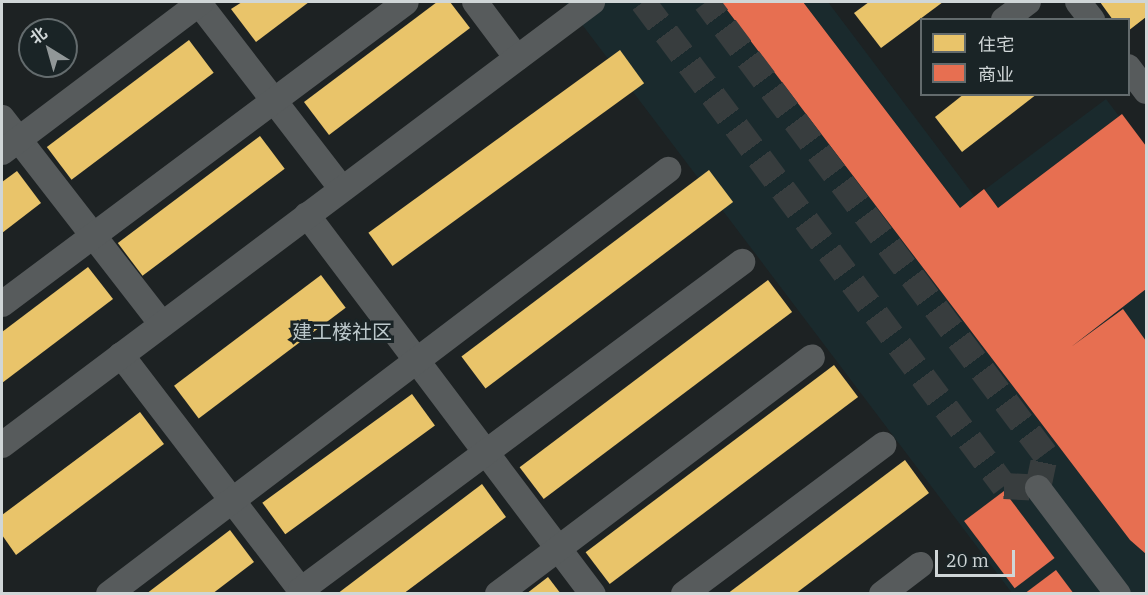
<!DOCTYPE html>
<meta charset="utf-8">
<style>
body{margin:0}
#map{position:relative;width:1148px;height:595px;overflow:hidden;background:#1d2223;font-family:"IBM Plex Serif","Noto Sans SC",serif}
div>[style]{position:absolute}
.built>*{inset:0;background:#1a2a2d}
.homes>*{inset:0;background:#e9c46a;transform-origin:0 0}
.shops>*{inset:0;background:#e76f51;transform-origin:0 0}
.street-tunnel>*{height:26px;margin-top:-13px;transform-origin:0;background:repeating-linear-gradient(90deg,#383d3e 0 26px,transparent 0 39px)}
.street>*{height:26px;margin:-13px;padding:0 13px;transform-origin:13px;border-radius:13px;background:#575b5c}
span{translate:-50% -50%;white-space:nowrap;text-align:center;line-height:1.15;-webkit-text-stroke:6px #1a2426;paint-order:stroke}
.quarter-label{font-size:20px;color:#bcc8cb}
.frame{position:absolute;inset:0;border:3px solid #d0d6d7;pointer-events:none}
.legend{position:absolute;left:920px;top:18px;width:210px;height:78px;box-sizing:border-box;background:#1a2426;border:2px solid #636b6d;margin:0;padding:8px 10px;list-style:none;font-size:18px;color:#d0d6d7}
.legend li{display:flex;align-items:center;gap:12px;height:30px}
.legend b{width:30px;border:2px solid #636b6d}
.north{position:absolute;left:18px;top:18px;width:60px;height:60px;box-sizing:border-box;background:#1a2426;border:2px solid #636b6d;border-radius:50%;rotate:323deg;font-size:16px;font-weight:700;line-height:24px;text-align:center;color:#d0d6d7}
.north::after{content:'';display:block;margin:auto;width:21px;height:27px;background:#919798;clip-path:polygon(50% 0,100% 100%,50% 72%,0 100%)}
.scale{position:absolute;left:935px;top:550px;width:80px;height:27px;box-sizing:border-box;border:3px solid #d0d6d7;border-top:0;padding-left:8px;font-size:18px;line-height:21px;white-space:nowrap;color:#d0d6d7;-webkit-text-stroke:4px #1a2426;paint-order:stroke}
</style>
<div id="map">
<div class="built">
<i style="clip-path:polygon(565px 2px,828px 2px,975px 197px,1106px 99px,1146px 152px,1146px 593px,1012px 593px)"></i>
</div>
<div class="homes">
<i style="clip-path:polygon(242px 2px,309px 2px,256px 42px,231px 9px)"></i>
<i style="clip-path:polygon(437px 2px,450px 2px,470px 28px,329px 135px,304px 102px)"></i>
<i style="clip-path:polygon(869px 2px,943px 2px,881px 48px,854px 13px)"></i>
<i style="clip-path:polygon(1100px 2px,1146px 2px,1146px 17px,1128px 31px,1128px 20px,1113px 20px)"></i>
<i style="left:189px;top:40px;width:41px;height:178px;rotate:53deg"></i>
<i style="left:620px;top:50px;width:41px;height:311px;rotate:54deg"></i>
<i style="clip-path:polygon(964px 94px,1037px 94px,962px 152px,935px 117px)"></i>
<i style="left:260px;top:136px;width:41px;height:178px;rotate:53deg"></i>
<i style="left:709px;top:170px;width:40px;height:310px;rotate:53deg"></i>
<i style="clip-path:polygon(17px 171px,41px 203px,2px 233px,2px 182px)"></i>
<i style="clip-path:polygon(88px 267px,113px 299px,2px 383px,2px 332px)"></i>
<i style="left:321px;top:275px;width:41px;height:184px;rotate:53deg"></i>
<i style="left:768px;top:280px;width:40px;height:311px;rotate:53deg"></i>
<i style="left:834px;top:365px;width:40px;height:311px;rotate:53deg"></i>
<i style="left:412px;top:394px;width:39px;height:185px;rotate:54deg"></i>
<i style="clip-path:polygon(140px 412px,164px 444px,16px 555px,2px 535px,2px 515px)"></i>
<i style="clip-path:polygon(905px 460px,929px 493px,795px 594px,727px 594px)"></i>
<i style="clip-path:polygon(482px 484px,506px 517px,403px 594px,337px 594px)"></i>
<i style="clip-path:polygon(230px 530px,254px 562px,212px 594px,146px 594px)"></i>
<i style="clip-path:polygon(548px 577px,561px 594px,526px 594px)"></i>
</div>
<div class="shops">
<i style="clip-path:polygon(721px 2px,803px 2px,960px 208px,984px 189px,998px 208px,1122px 114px,1146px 146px,1146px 289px,1071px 347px,1123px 309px,1146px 341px,1146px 554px,1130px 540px)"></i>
<i style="left:1004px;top:491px;width:84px;height:50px;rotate:53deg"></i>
<i style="clip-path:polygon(1056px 570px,1074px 594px,1024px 594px)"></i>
</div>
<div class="street-tunnel">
<i style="left:643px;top:2px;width:604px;rotate:53.28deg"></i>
<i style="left:1004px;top:486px;width:34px;rotate:3deg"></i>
<i style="left:1038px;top:488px;width:35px;rotate:-78deg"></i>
<i style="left:1045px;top:454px;width:565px;rotate:-126.87deg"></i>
</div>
<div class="street">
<i style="left:198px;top:2px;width:236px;rotate:52.4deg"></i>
<i style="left:475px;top:2px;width:70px;rotate:53.1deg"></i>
<i style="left:1078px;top:2px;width:23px;rotate:52deg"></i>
<i style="left:1004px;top:20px;width:30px;rotate:-37deg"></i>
<i style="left:1128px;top:67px;width:30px;rotate:53deg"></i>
<i style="left:2px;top:118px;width:261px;rotate:52.2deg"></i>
<i style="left:2px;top:152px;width:249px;rotate:-37deg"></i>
<i style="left:307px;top:215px;width:475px;rotate:53deg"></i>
<i style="left:2px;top:304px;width:504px;rotate:-36.78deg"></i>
<i style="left:121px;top:355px;width:301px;rotate:52.6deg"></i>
<i style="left:2px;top:445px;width:738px;rotate:-36.9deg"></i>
<i style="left:1038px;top:488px;width:133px;rotate:53deg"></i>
<i style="left:301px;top:590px;width:550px;rotate:-36.64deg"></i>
<i style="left:109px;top:594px;width:702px;rotate:-37.18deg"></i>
<i style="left:498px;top:594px;width:393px;rotate:-37deg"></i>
<i style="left:684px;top:594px;width:249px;rotate:-36.8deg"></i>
<i style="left:882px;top:594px;width:48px;rotate:-37.3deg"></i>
</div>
<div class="quarter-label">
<span style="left:342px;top:331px">建工楼社区</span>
</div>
<div class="frame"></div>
<ul class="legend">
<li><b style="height:16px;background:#e9c46a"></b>住宅</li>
<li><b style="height:16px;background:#e76f51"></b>商业</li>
</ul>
<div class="north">北</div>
<div class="scale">20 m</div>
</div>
